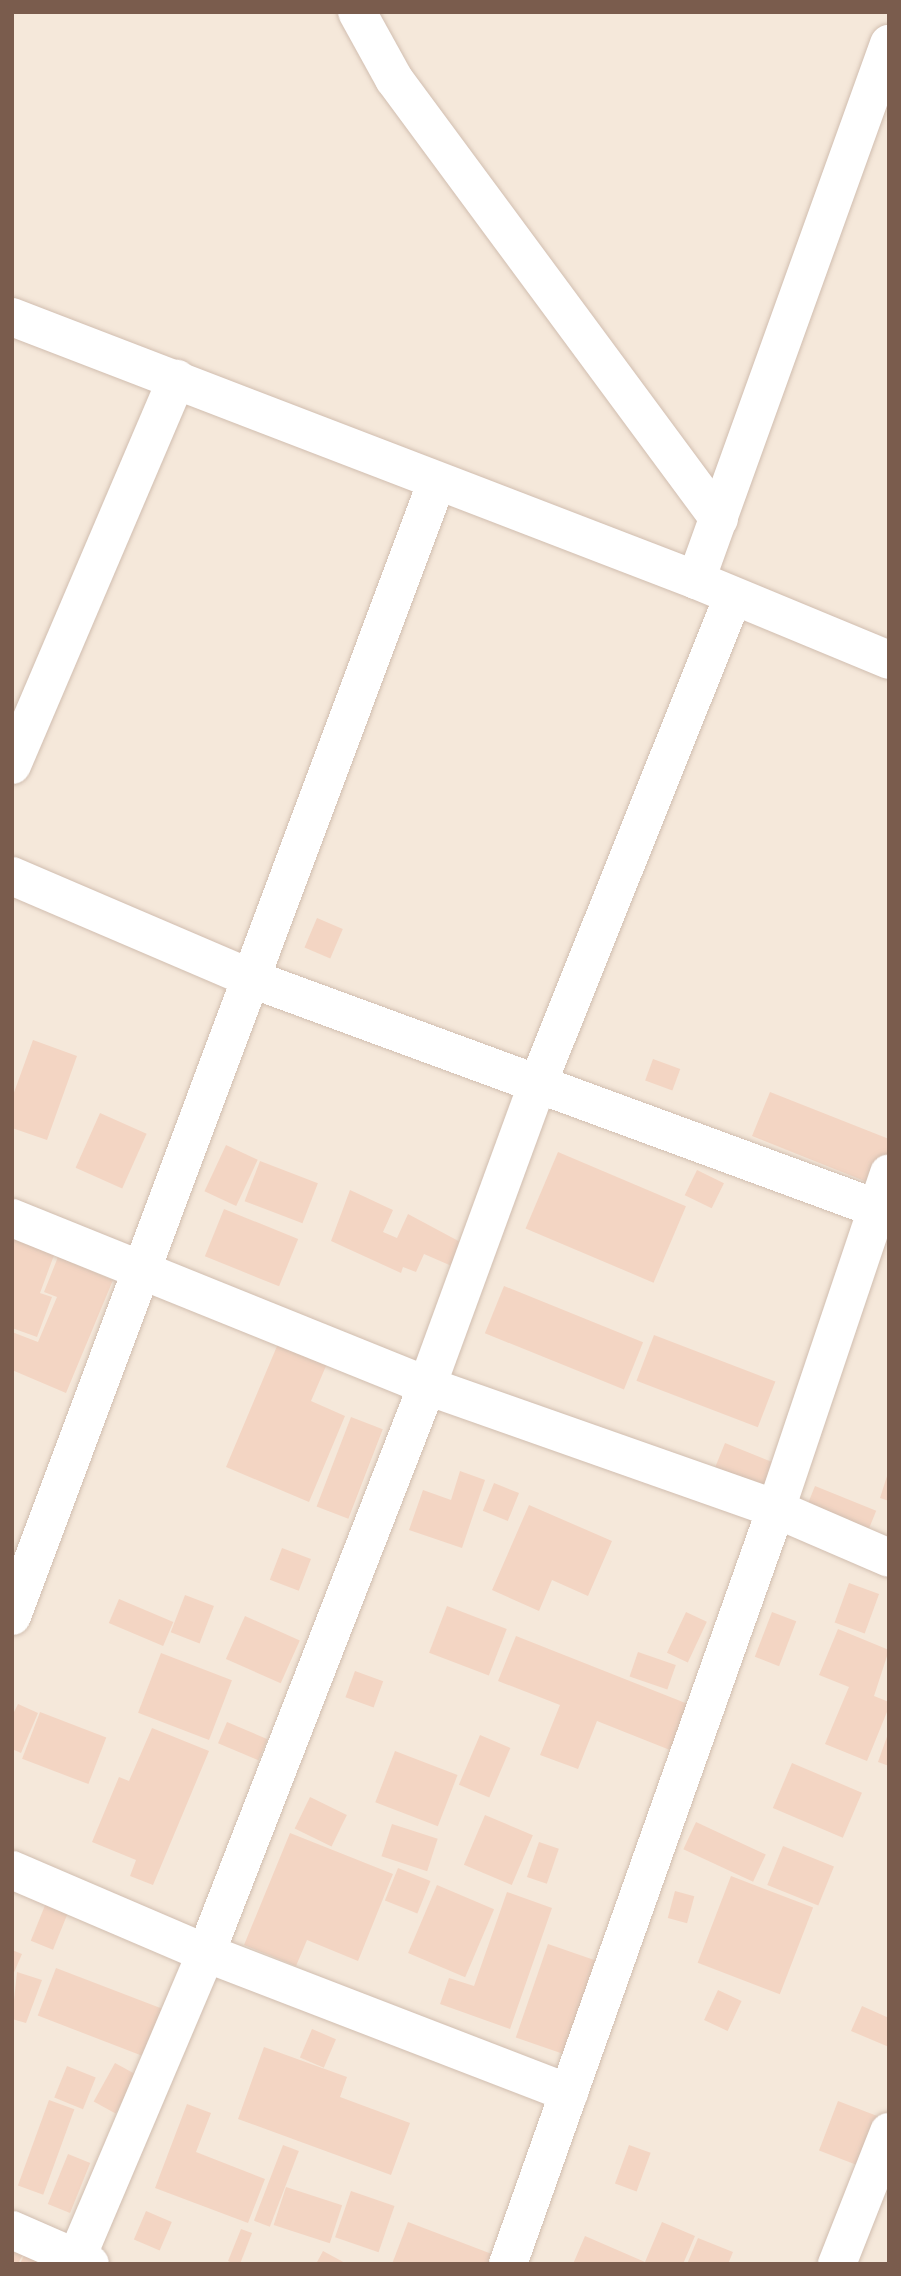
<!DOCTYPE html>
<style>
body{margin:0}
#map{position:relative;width:901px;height:2276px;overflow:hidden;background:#fdf6ec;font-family:Karla,sans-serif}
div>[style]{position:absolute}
.residential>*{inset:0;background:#f5e8da;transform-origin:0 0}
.building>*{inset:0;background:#f3d5c3;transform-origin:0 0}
.roads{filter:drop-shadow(0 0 2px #d1beb0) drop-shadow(0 0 2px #d1beb0)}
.minor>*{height:38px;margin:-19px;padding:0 19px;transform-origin:19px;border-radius:19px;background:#fff}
span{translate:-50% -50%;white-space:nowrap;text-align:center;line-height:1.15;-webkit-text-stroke:5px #fffaf3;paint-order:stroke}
.frame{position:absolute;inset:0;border:14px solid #7a5c4d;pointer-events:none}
</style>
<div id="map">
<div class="residential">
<i style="left:12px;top:12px;width:877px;height:2252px"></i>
</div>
<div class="building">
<i style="left:317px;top:918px;width:28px;height:32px;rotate:23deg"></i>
<i style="clip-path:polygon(33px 1040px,77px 1056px,47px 1140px,12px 1128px,12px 1098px)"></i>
<i style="left:653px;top:1059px;width:29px;height:23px;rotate:20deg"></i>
<i style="clip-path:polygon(770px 1092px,889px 1139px,889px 1157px,877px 1186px,752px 1136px)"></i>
<i style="left:100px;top:1113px;width:51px;height:60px;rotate:24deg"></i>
<i style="left:226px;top:1145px;width:35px;height:51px;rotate:25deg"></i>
<i style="left:558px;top:1152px;width:139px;height:83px;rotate:23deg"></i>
<i style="left:260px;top:1161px;width:62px;height:43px;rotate:21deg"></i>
<i style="left:697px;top:1170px;width:30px;height:28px;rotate:26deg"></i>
<i style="clip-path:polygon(350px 1190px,393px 1210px,383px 1232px,397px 1238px,408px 1214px,464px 1244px,454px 1267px,424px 1254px,416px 1272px,403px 1267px,401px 1273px,331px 1241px)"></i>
<i style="left:224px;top:1209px;width:80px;height:51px;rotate:22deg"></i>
<i style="clip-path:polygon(12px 1234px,60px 1239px,40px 1293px,52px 1297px,37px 1337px,12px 1328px)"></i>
<i style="clip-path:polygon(58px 1257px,113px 1280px,66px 1393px,12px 1370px,12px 1332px,38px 1342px,57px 1297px,44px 1292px)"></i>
<i style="left:504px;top:1286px;width:150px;height:51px;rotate:22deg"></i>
<i style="left:654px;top:1335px;width:130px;height:49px;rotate:21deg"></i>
<i style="clip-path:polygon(280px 1339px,329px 1359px,311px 1401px,345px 1416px,309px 1502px,226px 1467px)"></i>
<i style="left:351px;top:1417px;width:34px;height:96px;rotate:21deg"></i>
<i style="left:725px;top:1443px;width:52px;height:27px;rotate:22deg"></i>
<i style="clip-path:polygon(460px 1471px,485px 1480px,462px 1548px,409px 1530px,423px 1490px,451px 1500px)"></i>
<i style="clip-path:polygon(888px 1473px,889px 1473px,889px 1501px,880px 1498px)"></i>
<i style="left:494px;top:1483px;width:27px;height:30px;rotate:22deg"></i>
<i style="left:815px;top:1486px;width:66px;height:25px;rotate:22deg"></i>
<i style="clip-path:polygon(529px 1505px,612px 1541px,588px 1596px,552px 1580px,539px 1611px,492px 1590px)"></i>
<i style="left:282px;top:1548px;width:31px;height:34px;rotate:21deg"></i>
<i style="left:849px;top:1583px;width:32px;height:42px;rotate:20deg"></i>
<i style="left:185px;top:1595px;width:31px;height:40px;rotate:21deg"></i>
<i style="left:119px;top:1599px;width:59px;height:26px;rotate:23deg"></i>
<i style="left:447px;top:1606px;width:64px;height:50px;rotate:21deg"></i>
<i style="left:686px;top:1612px;width:23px;height:45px;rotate:25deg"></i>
<i style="left:772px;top:1612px;width:26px;height:48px;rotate:21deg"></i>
<i style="left:245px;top:1616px;width:60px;height:47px;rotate:24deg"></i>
<i style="clip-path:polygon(838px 1629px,889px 1650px,874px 1696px,889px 1702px,889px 1707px,867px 1761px,825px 1744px,849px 1687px,819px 1675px)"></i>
<i style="clip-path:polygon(516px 1636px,693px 1706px,675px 1752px,597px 1721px,578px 1769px,540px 1755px,560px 1705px,498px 1681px)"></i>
<i style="left:638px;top:1652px;width:40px;height:26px;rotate:19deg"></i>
<i style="left:161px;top:1653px;width:76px;height:64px;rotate:21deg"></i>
<i style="left:355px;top:1671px;width:30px;height:28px;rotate:20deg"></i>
<i style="clip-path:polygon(18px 1704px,38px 1713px,21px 1753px,12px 1749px,12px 1716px)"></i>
<i style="left:40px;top:1712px;width:71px;height:50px;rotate:21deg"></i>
<i style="left:227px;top:1722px;width:44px;height:23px;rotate:23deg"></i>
<i style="clip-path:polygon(152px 1728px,209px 1751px,153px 1885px,130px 1876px,136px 1860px,92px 1842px,119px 1777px,129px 1781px)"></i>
<i style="clip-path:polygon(889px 1731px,889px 1766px,878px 1762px)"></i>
<i style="left:480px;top:1735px;width:33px;height:54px;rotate:23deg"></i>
<i style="left:395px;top:1751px;width:67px;height:55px;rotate:21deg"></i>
<i style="left:792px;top:1763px;width:76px;height:49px;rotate:23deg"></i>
<i style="left:310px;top:1797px;width:41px;height:35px;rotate:26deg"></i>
<i style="left:485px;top:1815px;width:52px;height:54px;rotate:23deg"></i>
<i style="left:696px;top:1822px;width:77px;height:30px;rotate:25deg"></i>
<i style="left:392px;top:1824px;width:48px;height:34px;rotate:18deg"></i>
<i style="clip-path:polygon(290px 1833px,393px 1874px,358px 1961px,307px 1940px,296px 1966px,244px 1945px)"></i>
<i style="left:539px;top:1842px;width:21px;height:37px;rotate:19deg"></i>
<i style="left:783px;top:1846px;width:55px;height:42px;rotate:22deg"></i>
<i style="left:398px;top:1868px;width:35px;height:35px;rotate:22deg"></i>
<i style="left:731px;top:1876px;width:88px;height:93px;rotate:21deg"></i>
<i style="left:437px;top:1885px;width:62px;height:74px;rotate:23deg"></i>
<i style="left:675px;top:1891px;width:20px;height:28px;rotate:15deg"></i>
<i style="clip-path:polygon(507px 1892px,552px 1908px,510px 2029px,440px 2004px,449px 1978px,474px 1986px)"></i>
<i style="left:48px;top:1898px;width:24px;height:46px;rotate:22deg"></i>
<i style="left:548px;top:1944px;width:52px;height:99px;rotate:19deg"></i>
<i style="clip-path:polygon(12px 1950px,22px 1954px,12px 1977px)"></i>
<i style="left:56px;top:1968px;width:116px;height:51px;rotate:21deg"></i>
<i style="clip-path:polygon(17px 1972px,42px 1980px,26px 2023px,12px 2019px)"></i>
<i style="left:718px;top:1990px;width:26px;height:33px;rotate:25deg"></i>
<i style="clip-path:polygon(862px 2006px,889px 2018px,889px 2047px,851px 2031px)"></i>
<i style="left:312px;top:2029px;width:26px;height:31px;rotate:23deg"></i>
<i style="clip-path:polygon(264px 2047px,347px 2077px,340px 2097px,410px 2123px,391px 2175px,238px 2119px)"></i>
<i style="left:115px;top:2063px;width:25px;height:44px;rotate:29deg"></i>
<i style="left:67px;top:2066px;width:31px;height:34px;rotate:22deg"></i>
<i style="left:49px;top:2100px;width:27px;height:91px;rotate:20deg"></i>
<i style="left:838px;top:2101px;width:42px;height:53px;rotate:21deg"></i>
<i style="clip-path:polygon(187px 2104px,211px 2113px,196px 2152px,265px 2179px,248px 2223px,155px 2188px)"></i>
<i style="left:283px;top:2145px;width:17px;height:81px;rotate:21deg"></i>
<i style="left:629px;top:2145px;width:23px;height:41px;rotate:20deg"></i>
<i style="left:68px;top:2154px;width:24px;height:54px;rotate:22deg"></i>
<i style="left:286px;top:2187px;width:59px;height:40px;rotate:18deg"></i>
<i style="left:351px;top:2191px;width:46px;height:49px;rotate:19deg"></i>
<i style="left:146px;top:2211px;width:28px;height:31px;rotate:23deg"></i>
<i style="clip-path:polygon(408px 2222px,497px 2256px,495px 2264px,392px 2264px)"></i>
<i style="clip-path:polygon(662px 2222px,695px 2236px,683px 2264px,573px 2264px,585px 2236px,645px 2262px)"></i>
<i style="clip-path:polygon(241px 2229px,252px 2233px,240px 2264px,235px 2264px,228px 2261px)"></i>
<i style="clip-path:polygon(698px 2238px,733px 2252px,728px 2264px,687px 2264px)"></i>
<i style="clip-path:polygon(12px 2243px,25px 2250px,18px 2264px,12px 2264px)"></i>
<i style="clip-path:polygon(323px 2251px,347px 2264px,316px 2264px)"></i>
<i style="clip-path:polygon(25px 2253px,43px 2264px,20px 2264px)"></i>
</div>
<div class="roads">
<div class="minor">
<i style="left:357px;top:12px;width:77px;rotate:61.1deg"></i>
<i style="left:394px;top:79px;width:547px;rotate:53.55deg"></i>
<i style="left:12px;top:317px;width:733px;rotate:21.03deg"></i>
<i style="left:696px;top:580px;width:209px;rotate:22.5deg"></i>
<i style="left:696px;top:580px;width:570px;rotate:-70.2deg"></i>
<i style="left:12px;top:765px;width:420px;rotate:-66.9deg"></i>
<i style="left:12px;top:876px;width:261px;rotate:23.2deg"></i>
<i style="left:252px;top:979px;width:679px;rotate:20.17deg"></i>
<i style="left:12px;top:1218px;width:448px;rotate:22deg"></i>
<i style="left:427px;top:1386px;width:370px;rotate:19.4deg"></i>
<i style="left:776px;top:1509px;width:123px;rotate:23.4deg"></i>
<i style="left:12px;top:1616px;width:1212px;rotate:-69.47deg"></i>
<i style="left:12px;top:1870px;width:211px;rotate:23.2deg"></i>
<i style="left:206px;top:1953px;width:389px;rotate:21.1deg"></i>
<i style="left:12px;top:2230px;width:85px;rotate:23.6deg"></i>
<i style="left:74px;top:2264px;width:338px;rotate:-67deg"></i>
<i style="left:206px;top:1953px;width:609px;rotate:-68.71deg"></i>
<i style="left:427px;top:1386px;width:323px;rotate:-69.9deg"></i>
<i style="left:538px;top:1083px;width:524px;rotate:-68.14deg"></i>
<i style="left:508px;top:2264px;width:801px;rotate:-70.46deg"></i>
<i style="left:776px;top:1509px;width:354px;rotate:-71.4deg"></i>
<i style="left:837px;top:2264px;width:142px;rotate:-68.5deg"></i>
</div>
</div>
<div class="frame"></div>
</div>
